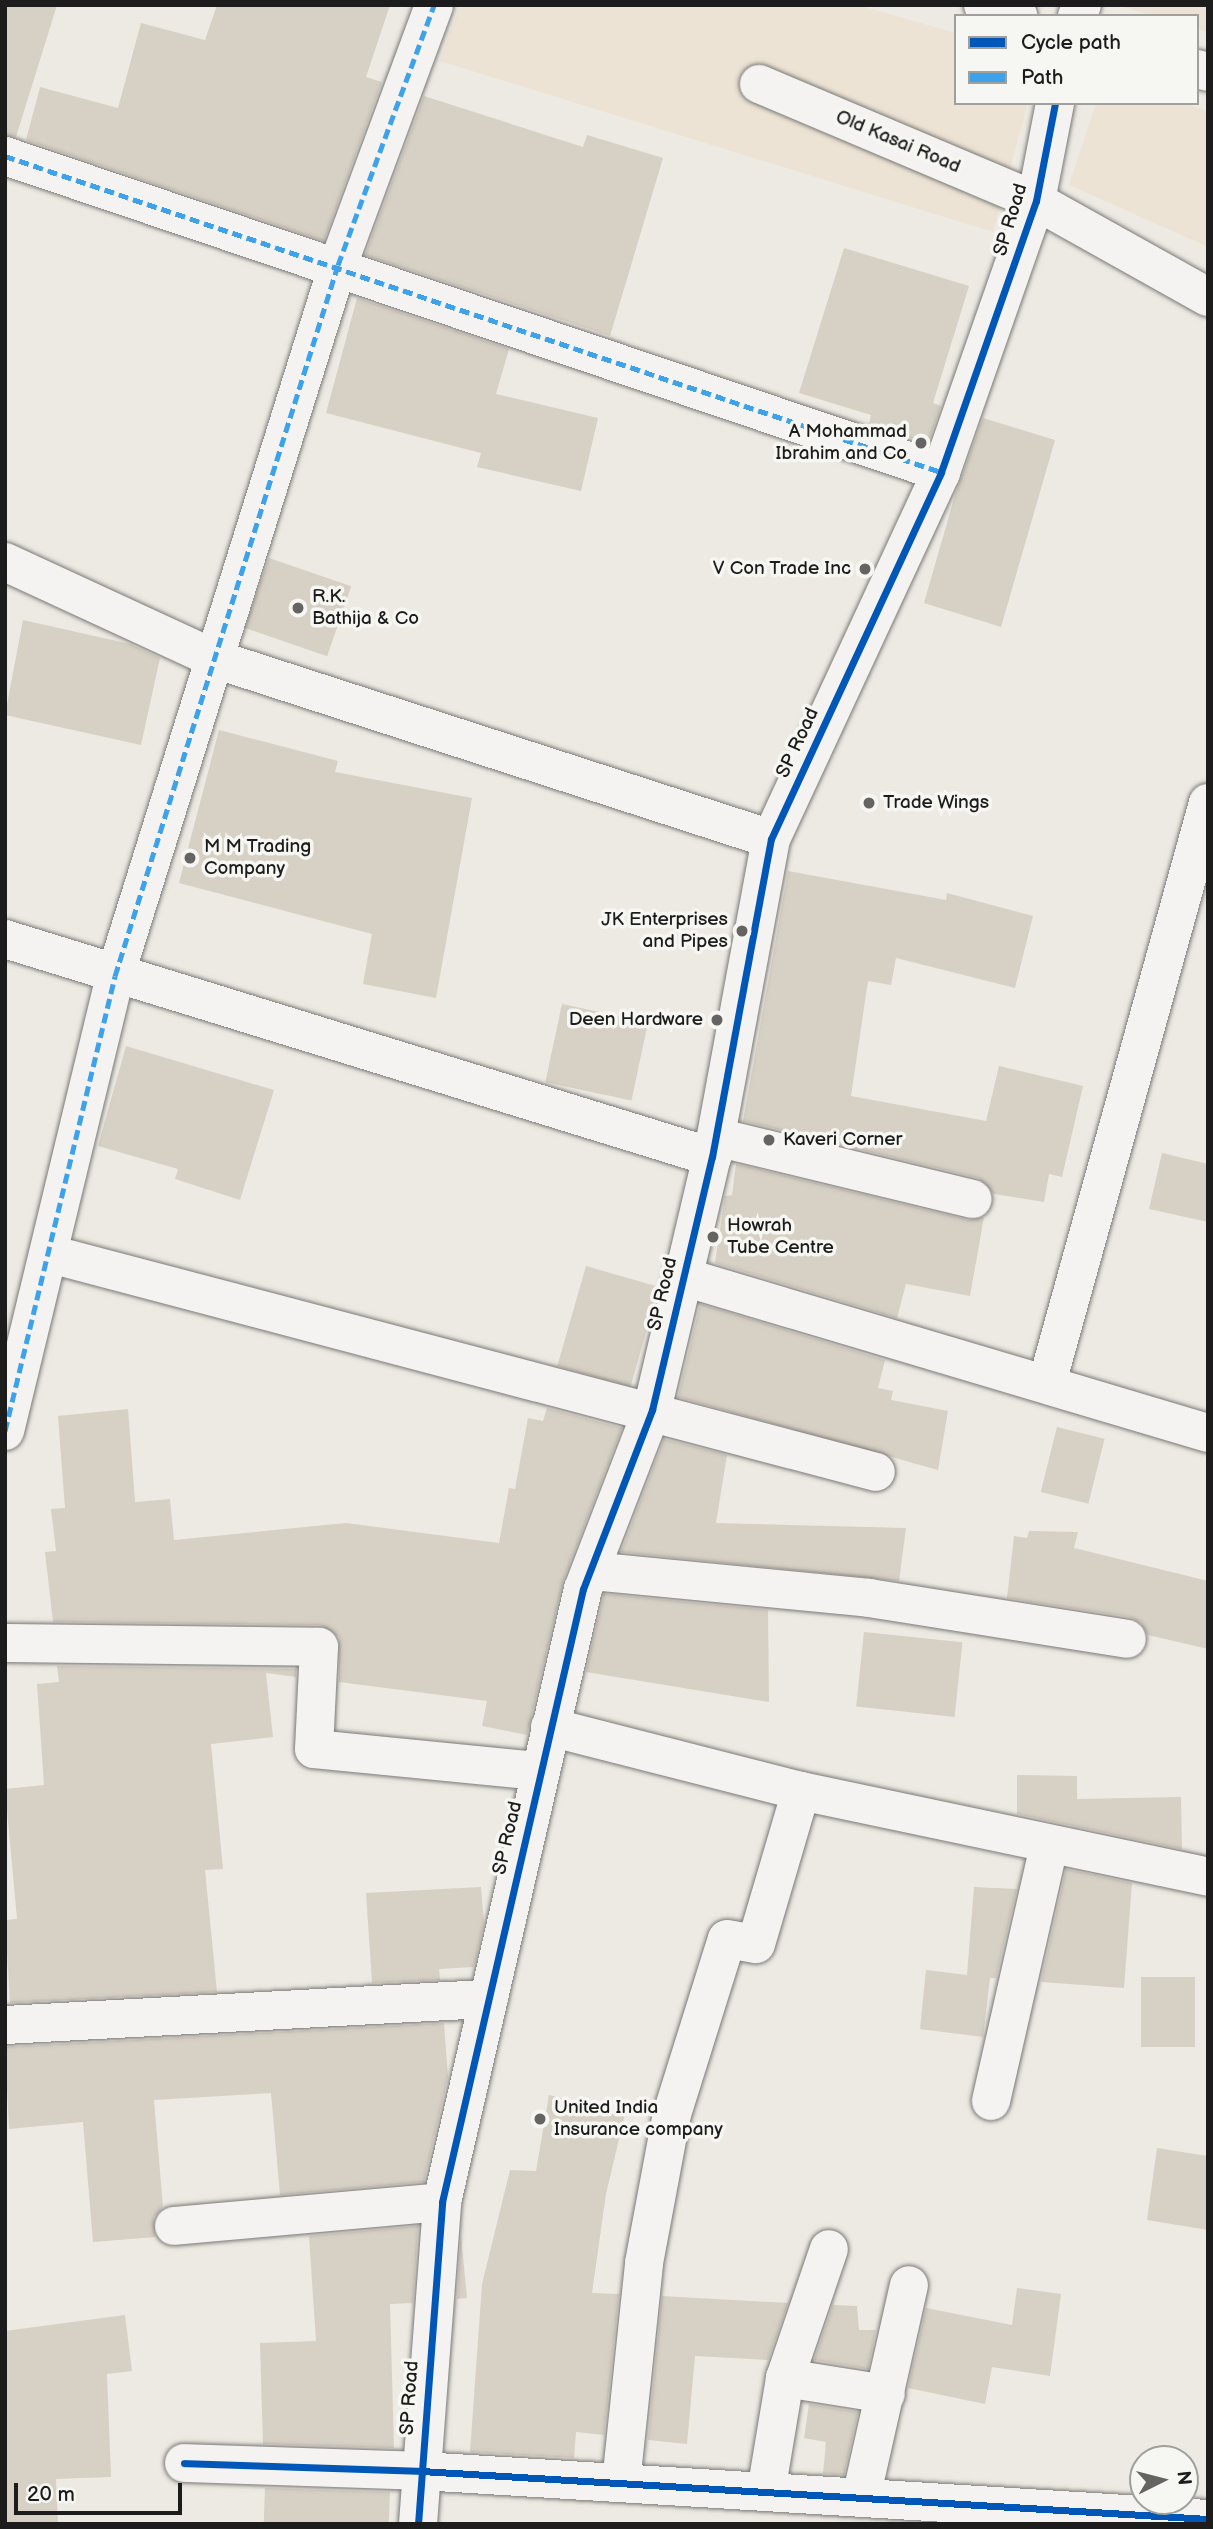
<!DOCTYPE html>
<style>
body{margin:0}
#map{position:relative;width:1213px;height:2529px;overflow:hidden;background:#edeae3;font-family:"Balsamiq Sans",sans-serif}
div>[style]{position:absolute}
.built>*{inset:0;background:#ece3d4}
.building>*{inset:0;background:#d7d0c4;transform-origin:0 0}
.roads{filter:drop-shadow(0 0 2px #7a7976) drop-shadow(0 0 2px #7a7976)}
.street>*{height:38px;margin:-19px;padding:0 19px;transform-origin:19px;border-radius:19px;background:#f4f3f1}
.secondary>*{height:38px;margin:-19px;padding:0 19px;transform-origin:19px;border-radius:19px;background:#f4f3f1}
.quiet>*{height:5px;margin-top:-2.5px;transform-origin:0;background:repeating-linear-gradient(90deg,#3da2ea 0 10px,transparent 0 15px)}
.cycleway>*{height:7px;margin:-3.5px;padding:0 3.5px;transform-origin:3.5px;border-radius:3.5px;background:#0057b8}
.dots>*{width:19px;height:19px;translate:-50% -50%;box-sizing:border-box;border:4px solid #f6f6f2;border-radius:50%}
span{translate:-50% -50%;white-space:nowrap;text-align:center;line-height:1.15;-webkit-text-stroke:7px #f6f6f2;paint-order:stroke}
.street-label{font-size:19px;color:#1c1c1c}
.poi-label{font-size:19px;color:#1c1c1c}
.right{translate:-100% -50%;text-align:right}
.left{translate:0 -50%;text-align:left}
.frame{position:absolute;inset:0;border:7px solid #1c1c1c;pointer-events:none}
.legend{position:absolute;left:954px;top:14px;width:245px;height:91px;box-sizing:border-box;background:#f6f6f2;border:2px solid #9f9f9c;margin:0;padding:9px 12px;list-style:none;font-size:21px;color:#1c1c1c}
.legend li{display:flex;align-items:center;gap:14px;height:35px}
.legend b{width:35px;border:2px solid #9f9f9c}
.north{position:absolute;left:1129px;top:2445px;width:70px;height:70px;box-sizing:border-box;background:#f6f6f2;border:2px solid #9f9f9c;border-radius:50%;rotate:84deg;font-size:19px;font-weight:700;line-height:28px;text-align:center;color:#1c1c1c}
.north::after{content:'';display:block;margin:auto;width:24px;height:32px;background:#656462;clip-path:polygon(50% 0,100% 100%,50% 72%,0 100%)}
.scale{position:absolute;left:14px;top:2483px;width:168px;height:32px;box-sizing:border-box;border:4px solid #1c1c1c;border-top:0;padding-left:9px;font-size:21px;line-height:24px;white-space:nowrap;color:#1c1c1c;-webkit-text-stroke:5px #f6f6f2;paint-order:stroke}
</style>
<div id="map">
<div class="built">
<i style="clip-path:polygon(460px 5px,858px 5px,956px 33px,956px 103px,1028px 103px,993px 232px,440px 61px)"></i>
<i style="clip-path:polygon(1208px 5px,1208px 32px,1197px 29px,1197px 16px,1153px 16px,1124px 7px)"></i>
<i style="clip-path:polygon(1096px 103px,1184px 103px,1208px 111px,1208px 247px,1069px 185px)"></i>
</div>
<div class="building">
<i style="clip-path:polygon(5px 5px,57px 5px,16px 137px,5px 135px)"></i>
<i style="clip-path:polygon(217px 5px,390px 5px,366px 77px,382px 82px,324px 241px,26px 140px,40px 87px,118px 108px,141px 23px,205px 40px)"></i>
<i style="clip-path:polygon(424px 96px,583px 147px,587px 135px,663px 158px,610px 336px,365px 255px)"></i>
<i style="clip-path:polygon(844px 248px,969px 286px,933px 403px,941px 406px,928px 444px,869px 424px,871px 415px,799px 393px)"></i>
<i style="clip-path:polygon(357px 298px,509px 349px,496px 394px,598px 418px,581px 491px,477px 467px,481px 453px,326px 413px)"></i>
<i style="clip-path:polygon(983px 418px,1055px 440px,1001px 627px,924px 603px,955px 495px)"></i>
<i style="left:269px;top:558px;width:87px;height:74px;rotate:19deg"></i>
<i style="clip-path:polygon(23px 620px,130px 644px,160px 658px,141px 745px,5px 715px)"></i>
<i style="clip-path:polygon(219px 730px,338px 761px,335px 772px,472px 798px,436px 998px,363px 984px,372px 934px,179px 883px)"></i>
<i style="clip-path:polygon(788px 871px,946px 900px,947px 893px,1033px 916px,1015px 988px,896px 958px,891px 985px,868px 981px,851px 1096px,986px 1121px,999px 1066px,1083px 1086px,1062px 1177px,1049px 1174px,1044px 1202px,994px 1194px,978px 1178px,743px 1121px)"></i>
<i style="left:562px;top:1004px;width:88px;height:80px;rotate:12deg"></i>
<i style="clip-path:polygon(126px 1046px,274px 1090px,240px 1200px,175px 1179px,178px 1169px,98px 1146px)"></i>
<i style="clip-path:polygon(1162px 1153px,1208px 1164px,1208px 1222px,1149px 1209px)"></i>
<i style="clip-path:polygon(736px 1164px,968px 1220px,984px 1217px,970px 1296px,906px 1284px,897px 1318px,715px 1263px,725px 1196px,732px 1195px)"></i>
<i style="left:586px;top:1266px;width:76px;height:104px;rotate:16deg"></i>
<i style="clip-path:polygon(700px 1304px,885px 1360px,878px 1388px,893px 1391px,891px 1400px,948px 1411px,938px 1470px,678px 1397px)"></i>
<i style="clip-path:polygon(547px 1408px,622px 1428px,563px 1581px,527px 1735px,482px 1726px,487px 1701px,339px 1682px,339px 1637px,320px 1625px,53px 1622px,45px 1552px,56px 1551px,51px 1509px,65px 1508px,58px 1416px,128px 1409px,135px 1502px,170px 1499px,174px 1540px,346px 1523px,499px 1543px,509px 1488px,515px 1489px,528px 1418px,543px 1421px)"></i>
<i style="left:1057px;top:1427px;width:49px;height:67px;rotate:14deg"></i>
<i style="clip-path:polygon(664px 1439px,727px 1455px,716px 1523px,906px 1528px,899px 1581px,621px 1552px)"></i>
<i style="clip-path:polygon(1029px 1531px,1078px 1532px,1074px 1548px,1208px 1581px,1208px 1649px,1148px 1635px,1141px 1623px,1130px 1617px,1007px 1598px,1014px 1536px,1027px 1538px)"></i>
<i style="clip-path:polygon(604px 1594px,768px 1610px,769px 1702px,586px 1672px)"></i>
<i style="left:864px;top:1632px;width:99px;height:75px;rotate:6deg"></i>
<i style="clip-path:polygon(57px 1666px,296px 1669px,296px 1677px,266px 1673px,273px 1737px,211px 1744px,223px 1869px,205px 1870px,217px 1992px,10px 2003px,5px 1920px,17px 1919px,5px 1789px,44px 1785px,37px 1684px,59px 1682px)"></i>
<i style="clip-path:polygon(1017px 1775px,1077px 1776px,1077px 1799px,1181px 1797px,1182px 1849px,1017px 1814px)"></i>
<i style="clip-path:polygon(1066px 1869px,1132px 1883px,1124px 1988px,1041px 1982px)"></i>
<i style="clip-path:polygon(481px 1887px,484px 1923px,474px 1967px,439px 1969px,440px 1980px,372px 1983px,366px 1893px)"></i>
<i style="clip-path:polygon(974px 1887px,1017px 1889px,996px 1978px,990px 1978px,983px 2037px,920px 2029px,926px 1970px,967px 1975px)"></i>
<i style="left:1141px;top:1977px;width:54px;height:70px"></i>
<i style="clip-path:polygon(444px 2023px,448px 2077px,424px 2182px,280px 2195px,271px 2093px,154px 2100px,163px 2207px,154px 2217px,155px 2237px,93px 2242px,83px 2122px,9px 2129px,5px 2047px)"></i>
<i style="clip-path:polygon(549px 2095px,625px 2114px,606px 2194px,592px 2293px,619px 2294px,604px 2435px,576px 2432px,574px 2458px,470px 2452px,482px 2284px,510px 2170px,536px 2171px)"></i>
<i style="clip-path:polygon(1157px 2148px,1208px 2156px,1208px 2230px,1147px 2220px)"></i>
<i style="clip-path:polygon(418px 2226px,413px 2303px,390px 2304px,394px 2448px,263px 2444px,260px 2343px,316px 2341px,309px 2236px)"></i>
<i style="clip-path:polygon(461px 2236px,467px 2298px,457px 2299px)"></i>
<i style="clip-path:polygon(1017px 2288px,1061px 2294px,1050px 2376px,992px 2367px,985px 2404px,908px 2388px,926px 2308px,1012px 2325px)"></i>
<i style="clip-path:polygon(662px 2296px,788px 2303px,768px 2360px,695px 2356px,687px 2444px,648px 2440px)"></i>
<i style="clip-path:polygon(833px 2305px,857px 2306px,859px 2330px,876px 2330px,868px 2369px,814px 2360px)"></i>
<i style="clip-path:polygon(125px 2315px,132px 2371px,107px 2374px,111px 2477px,56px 2479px,58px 2524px,5px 2524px,5px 2331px)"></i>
<i style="clip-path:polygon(809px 2404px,858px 2412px,844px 2475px,823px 2474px,826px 2442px,804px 2438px)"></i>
<i style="left:265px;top:2488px;width:125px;height:36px;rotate:2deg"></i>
</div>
<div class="roads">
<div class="street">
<i style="left:1077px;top:16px;width:12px;rotate:-66deg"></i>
<i style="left:759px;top:84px;width:301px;rotate:22.9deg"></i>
<i style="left:1036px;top:201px;width:197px;rotate:29.2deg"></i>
<i style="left:5px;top:156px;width:988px;rotate:18.66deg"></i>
<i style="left:5px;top:562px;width:231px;rotate:24.8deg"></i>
<i style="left:215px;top:659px;width:584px;rotate:17.94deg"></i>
<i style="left:5px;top:939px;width:740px;rotate:17.14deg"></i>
<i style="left:716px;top:1137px;width:264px;rotate:13.6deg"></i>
<i style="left:50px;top:1254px;width:854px;rotate:14.78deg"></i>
<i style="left:684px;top:1277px;width:547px;rotate:16.58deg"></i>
<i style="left:1047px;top:1383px;width:602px;rotate:-74.49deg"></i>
<i style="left:5px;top:1431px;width:468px;rotate:-76.4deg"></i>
<i style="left:115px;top:976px;width:745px;rotate:-72.59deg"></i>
<i style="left:338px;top:265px;width:277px;rotate:-69.7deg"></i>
<i style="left:591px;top:1571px;width:279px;rotate:5.5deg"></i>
<i style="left:869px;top:1598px;width:261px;rotate:9deg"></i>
<i style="left:5px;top:1643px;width:314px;rotate:0.7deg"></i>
<i style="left:319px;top:1647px;width:102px;rotate:92.8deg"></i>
<i style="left:314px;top:1749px;width:226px;rotate:5.6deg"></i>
<i style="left:550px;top:1727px;width:259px;rotate:14.3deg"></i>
<i style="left:801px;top:1791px;width:416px;rotate:11.9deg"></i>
<i style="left:5px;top:2025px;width:484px;rotate:-3.1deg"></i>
<i style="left:991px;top:2101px;width:262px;rotate:-77.2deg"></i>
<i style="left:174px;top:2226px;width:269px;rotate:-5.1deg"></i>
<i style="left:785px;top:2378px;width:102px;rotate:9deg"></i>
<i style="left:184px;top:2463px;width:237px;rotate:1.9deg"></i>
<i style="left:421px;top:2471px;width:788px;rotate:3.49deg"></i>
<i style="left:621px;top:2483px;width:221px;rotate:-84deg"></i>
<i style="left:644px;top:2263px;width:152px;rotate:-79.4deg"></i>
<i style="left:672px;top:2114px;width:183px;rotate:-72.6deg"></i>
<i style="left:727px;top:1939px;width:29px;rotate:10deg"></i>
<i style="left:756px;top:1944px;width:159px;rotate:-73.6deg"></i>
<i style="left:766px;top:2492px;width:116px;rotate:-80.5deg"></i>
<i style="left:785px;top:2378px;width:136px;rotate:-71.2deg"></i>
<i style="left:861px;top:2498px;width:218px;rotate:-77.3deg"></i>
<i style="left:418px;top:2524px;width:323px;rotate:-85.7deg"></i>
<i style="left:442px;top:2202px;width:629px;rotate:-77.05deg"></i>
<i style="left:583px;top:1589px;width:192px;rotate:-68.9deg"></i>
<i style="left:652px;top:1410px;width:260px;rotate:-76.7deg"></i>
<i style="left:712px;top:1157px;width:323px;rotate:-79.5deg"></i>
<i style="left:771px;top:839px;width:404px;rotate:-65.1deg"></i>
<i style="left:941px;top:472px;width:287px;rotate:-70.7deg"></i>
<i style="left:1036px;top:201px;width:100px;rotate:-79deg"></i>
</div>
<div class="secondary">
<i style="left:983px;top:5px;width:37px;rotate:17deg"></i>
<i style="left:1197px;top:69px;width:11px;rotate:15deg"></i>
</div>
</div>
<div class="quiet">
<i style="left:5px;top:156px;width:988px;rotate:18.66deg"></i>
<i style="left:5px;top:1431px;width:468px;rotate:-76.4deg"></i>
<i style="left:115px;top:976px;width:745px;rotate:-72.59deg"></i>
<i style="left:338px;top:265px;width:277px;rotate:-69.7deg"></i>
</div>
<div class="cycleway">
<i style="left:184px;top:2463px;width:237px;rotate:1.9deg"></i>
<i style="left:421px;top:2471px;width:788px;rotate:3.49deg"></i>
<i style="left:418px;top:2524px;width:323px;rotate:-85.7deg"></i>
<i style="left:442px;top:2202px;width:629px;rotate:-77.05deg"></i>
<i style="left:583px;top:1589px;width:192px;rotate:-68.9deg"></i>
<i style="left:652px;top:1410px;width:260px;rotate:-76.7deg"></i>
<i style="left:712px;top:1157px;width:323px;rotate:-79.5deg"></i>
<i style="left:771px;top:839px;width:404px;rotate:-65.1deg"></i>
<i style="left:941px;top:472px;width:287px;rotate:-70.7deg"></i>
<i style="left:1036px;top:201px;width:100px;rotate:-79deg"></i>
</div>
<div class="dots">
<i style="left:921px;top:443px;background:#656462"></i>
<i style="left:865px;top:569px;background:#656462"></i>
<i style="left:298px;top:608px;background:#656462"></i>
<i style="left:869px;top:803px;background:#656462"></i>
<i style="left:190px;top:858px;background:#656462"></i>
<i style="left:742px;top:931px;background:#656462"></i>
<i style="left:717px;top:1020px;background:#656462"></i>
<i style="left:769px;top:1140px;background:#656462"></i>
<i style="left:713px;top:1237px;background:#656462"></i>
<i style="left:540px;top:2119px;background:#656462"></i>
</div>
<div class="street-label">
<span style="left:898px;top:142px;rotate:23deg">Old Kasai Road</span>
<span style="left:1011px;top:220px;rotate:-73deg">SP Road</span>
<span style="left:798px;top:743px;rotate:-65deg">SP Road</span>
<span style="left:663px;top:1294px;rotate:-77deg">SP Road</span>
<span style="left:508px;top:1838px;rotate:-77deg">SP Road</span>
<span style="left:410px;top:2398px;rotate:-86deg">SP Road</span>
</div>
<div class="poi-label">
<span class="right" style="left:907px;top:443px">A Mohammad<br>Ibrahim and Co</span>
<span class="right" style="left:851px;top:569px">V Con Trade Inc</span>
<span class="left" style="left:312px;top:608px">R.K.<br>Bathija &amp; Co</span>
<span class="left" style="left:883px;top:803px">Trade Wings</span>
<span class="left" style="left:204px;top:858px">M M Trading<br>Company</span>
<span class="right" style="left:728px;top:931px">JK Enterprises<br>and Pipes</span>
<span class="right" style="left:703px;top:1020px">Deen Hardware</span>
<span class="left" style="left:783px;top:1140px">Kaveri Corner</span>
<span class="left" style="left:727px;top:1237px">Howrah<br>Tube Centre</span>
<span class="left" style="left:554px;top:2119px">United India<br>Insurance company</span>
</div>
<div class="frame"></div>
<ul class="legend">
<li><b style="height:9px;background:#0057b8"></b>Cycle path</li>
<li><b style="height:9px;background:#3da2ea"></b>Path</li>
</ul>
<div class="north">N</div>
<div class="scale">20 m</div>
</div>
